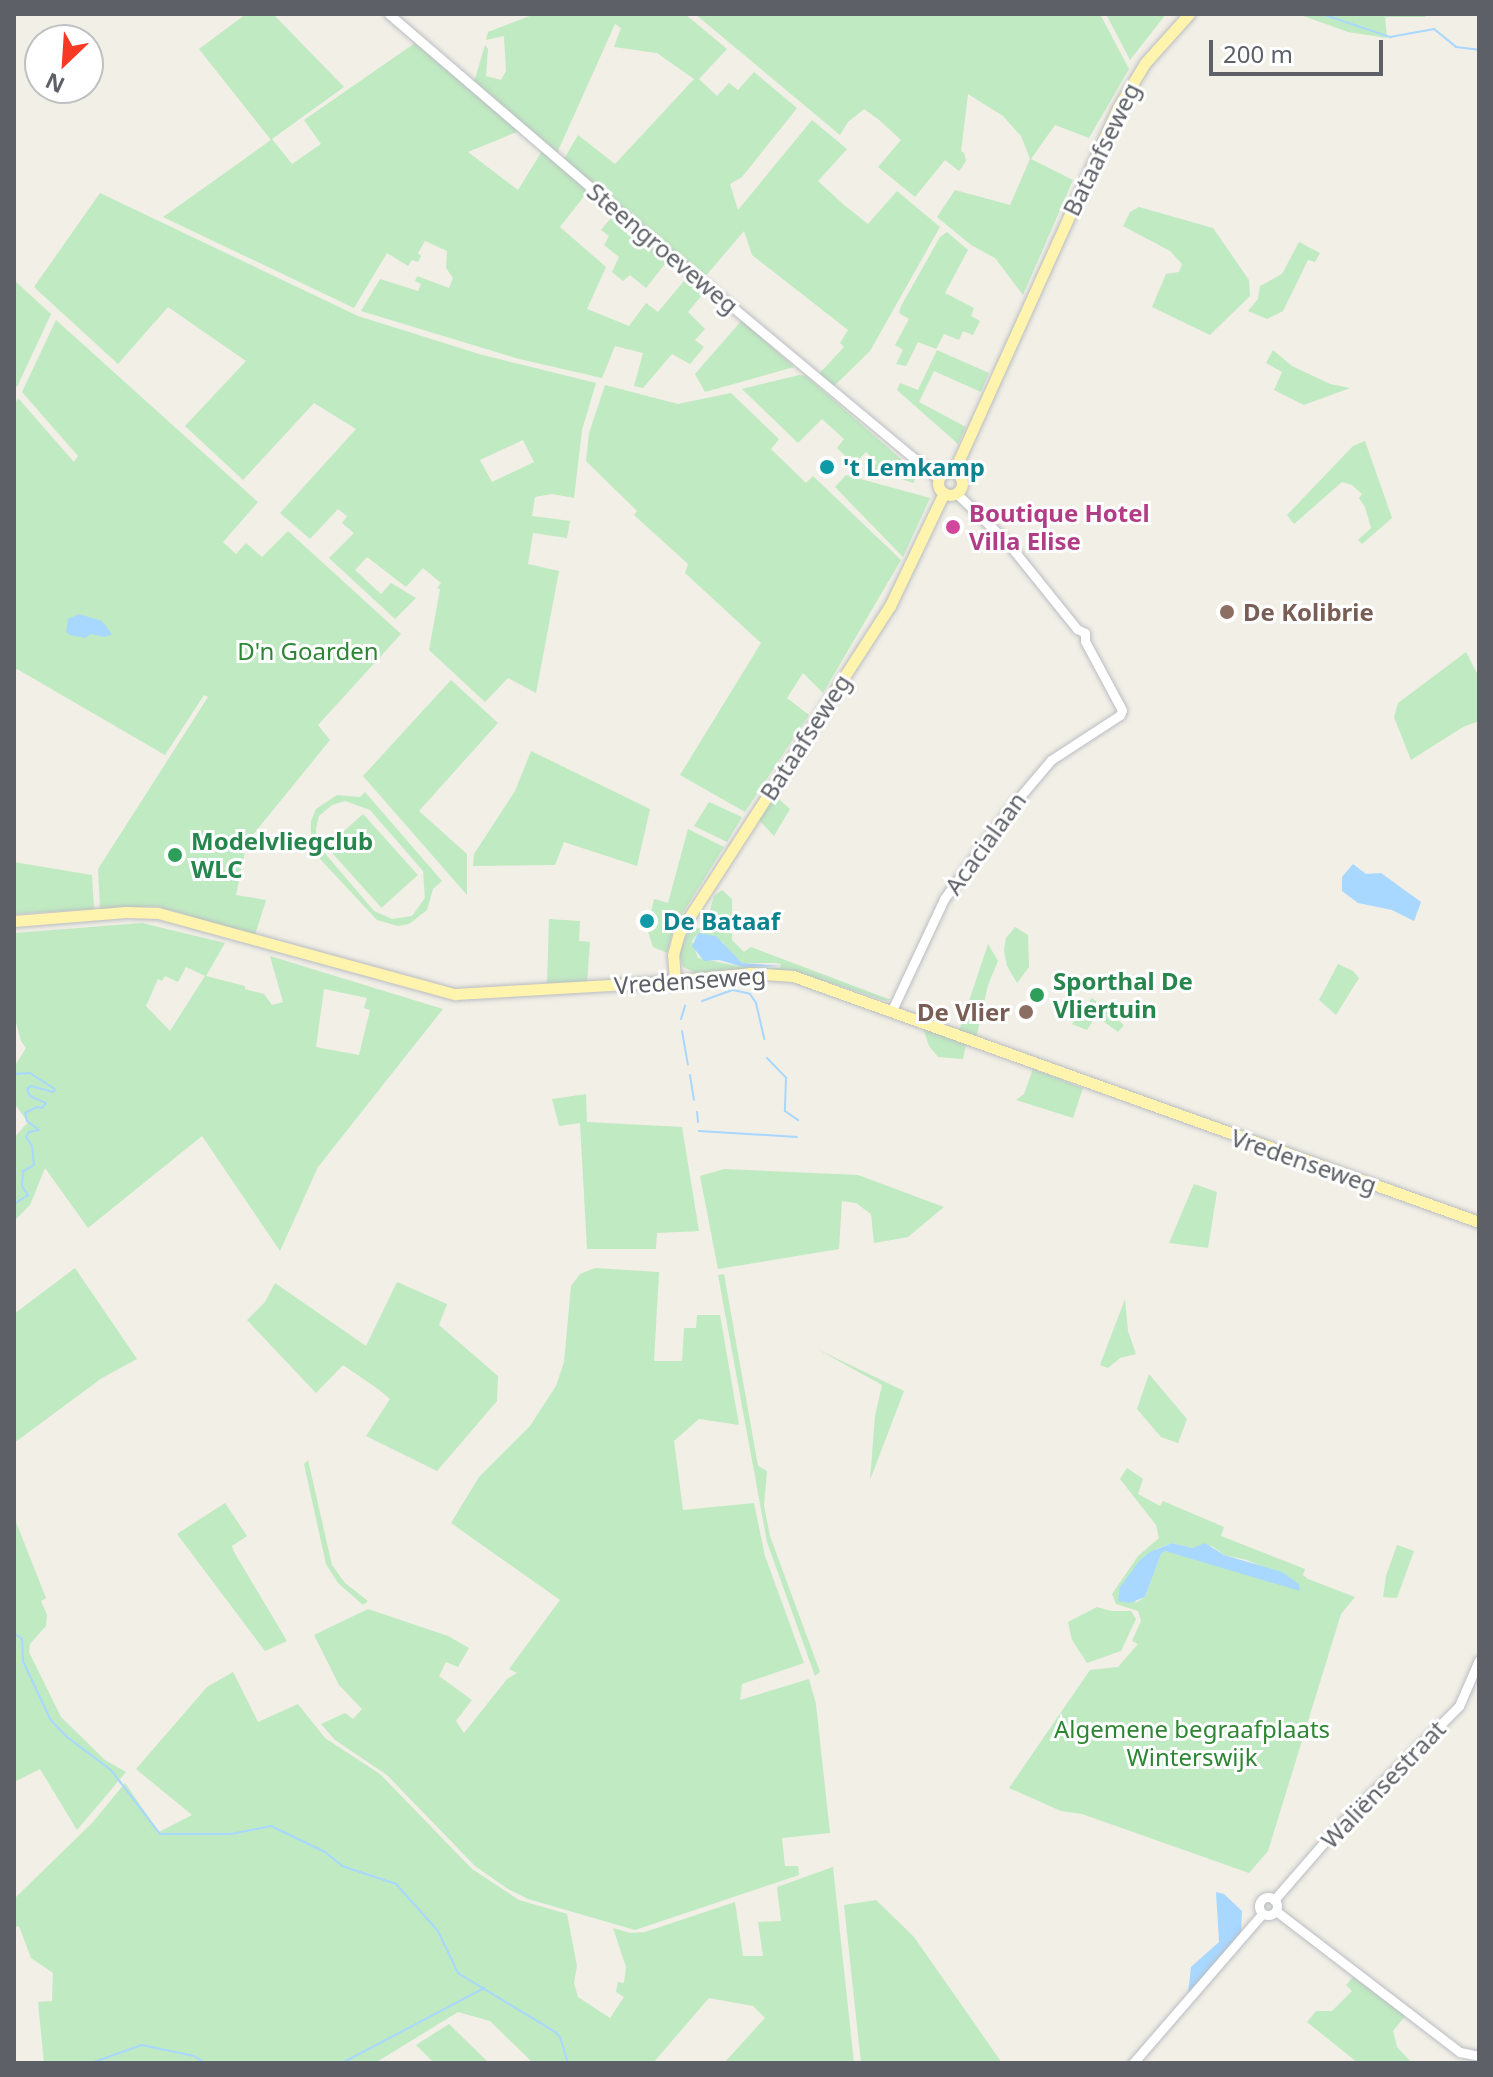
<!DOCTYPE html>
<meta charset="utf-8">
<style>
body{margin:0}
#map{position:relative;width:1493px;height:2077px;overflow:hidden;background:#f1efe6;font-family:"Noto Sans",sans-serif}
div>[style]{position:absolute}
.green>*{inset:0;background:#c0eac2;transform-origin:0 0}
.water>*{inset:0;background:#a8d7ff}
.stream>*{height:2px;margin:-1px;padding:0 1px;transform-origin:1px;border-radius:1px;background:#a8d7ff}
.roads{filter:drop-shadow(0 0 2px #babdc2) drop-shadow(0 0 2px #babdc2)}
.minor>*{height:9px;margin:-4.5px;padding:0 4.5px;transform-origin:4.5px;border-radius:4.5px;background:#fff}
.minor>.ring{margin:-4.5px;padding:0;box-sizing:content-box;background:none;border:9px solid #fff;border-radius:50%}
.major>*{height:11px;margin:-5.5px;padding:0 5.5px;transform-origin:5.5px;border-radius:5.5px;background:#fff4ad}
.major>.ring{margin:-5.5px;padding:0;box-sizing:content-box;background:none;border:11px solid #fff4ad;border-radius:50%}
.dots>*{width:22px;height:22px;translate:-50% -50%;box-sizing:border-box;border:4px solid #fff;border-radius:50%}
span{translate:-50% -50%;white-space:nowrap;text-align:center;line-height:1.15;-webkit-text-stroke:6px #fff;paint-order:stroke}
.street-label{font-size:24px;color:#5d6167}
.culture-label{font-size:24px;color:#0d838f;font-weight:700}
.left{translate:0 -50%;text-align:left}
.hotel-label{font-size:24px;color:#b23c85;font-weight:700}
.education-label{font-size:24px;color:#785e54;font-weight:700}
.right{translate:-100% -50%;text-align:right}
.park-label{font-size:24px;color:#2e8634}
.leisure-label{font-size:24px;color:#27864d;font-weight:700}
.frame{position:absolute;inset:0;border:16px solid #5d6167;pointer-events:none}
.north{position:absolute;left:24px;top:24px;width:80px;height:80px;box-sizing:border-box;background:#fff;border:2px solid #bec0c2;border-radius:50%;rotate:205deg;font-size:22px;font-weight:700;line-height:32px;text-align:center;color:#5d6167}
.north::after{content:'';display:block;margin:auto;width:28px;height:36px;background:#f83a25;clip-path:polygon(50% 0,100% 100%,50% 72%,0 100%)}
.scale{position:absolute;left:1209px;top:40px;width:174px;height:36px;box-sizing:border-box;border:4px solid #5d6167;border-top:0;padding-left:10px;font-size:24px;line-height:28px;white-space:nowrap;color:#5d6167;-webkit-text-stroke:6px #fff;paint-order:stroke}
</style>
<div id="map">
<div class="green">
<i style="clip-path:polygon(246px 14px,273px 14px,344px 87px,272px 139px,292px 164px,321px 144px,304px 120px,415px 43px,519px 131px,468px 152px,518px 190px,542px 151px,589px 190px,560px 227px,606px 267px,587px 309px,629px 326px,646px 303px,658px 312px,689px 275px,706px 290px,688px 312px,705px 329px,695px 340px,704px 347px,690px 364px,672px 354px,643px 388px,634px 386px,643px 353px,615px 346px,602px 378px,519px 359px,361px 311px,380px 279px,418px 291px,421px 284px,415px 281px,417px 276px,449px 288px,453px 278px,446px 268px,447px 251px,425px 241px,418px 253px,421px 256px,418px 262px,412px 260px,408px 266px,387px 253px,354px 308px,163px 217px,271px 140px,199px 49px)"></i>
<i style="clip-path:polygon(535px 14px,685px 14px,727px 49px,699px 79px,717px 96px,729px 83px,738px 90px,754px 72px,797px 108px,742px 177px,730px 184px,738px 210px,812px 120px,847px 149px,818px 181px,844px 205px,868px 224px,897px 191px,940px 227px,870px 351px,833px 387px,818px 375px,844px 347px,840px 343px,848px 330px,752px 255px,744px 231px,704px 278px,564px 159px,578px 135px,615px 164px,694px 79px,657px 53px,614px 47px,621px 28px,615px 24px,557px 153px,474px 82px,485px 45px,488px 49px,486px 76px,501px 80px,506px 71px,504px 36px,486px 40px,488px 32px)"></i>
<i style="clip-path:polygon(695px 14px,1100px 14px,1129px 69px,1089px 138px,1055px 125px,1031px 159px,1073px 180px,1023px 295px,995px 258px,971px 245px,937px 217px,955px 190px,1010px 205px,1030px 159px,1021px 136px,1003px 116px,968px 94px,961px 151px,964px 153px,966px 161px,962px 167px,959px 171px,945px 160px,915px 197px,878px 167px,901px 140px,878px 119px,864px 109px,848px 122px,840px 135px)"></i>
<i style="clip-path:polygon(1106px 14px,1166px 14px,1130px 60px)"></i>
<i style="clip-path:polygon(1298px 14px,1427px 14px,1425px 17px,1385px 17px,1387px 38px,1348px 32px)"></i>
<i style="clip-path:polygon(evenodd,100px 193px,358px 316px,479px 354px,596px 383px,582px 430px,574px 498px,552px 494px,535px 497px,532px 516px,570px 521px,567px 538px,533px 533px,528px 564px,559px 571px,536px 693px,508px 678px,485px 702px,429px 650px,440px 589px,437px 588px,441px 583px,423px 568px,406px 587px,367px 557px,355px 570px,381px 594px,391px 583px,416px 598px,395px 619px,329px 558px,354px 533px,342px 523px,347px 516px,338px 509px,310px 539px,280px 513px,356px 429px,314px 403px,243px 480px,185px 426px,246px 361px,168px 307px,118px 364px,34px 287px,100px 193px,523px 440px,534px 462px,492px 482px,480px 460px,523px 440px)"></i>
<i style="clip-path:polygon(1139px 207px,1213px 228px,1249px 280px,1250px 296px,1210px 335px,1152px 307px,1166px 274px,1179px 272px,1182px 264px,1170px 251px,1123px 226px,1130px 212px)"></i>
<i style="clip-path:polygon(615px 213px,669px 259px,646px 288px,630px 275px,623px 281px,612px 272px,619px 257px,604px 245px,609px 236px,601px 230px)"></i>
<i style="clip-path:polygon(947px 232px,968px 250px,945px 293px,974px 308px,971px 316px,980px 321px,973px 335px,963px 331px,959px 340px,944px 334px,936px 349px,918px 342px,906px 366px,896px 364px,903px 350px,895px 345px,909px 319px,899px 313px,901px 306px,940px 237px)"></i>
<i style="clip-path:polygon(1299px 242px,1320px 253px,1315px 262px,1308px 260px,1283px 311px,1267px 319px,1248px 311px,1258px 299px,1260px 286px,1282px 274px)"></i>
<i style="clip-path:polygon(14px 280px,51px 314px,17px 387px,14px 383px)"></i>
<i style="clip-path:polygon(56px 320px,258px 502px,223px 542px,236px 554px,246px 543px,262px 557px,288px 531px,401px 634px,318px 725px,330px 740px,247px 842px,236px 895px,266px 900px,255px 935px,156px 906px,100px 909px,98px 869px,208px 697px,204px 695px,165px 755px,17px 669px,14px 673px,14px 407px,18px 398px,74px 462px,78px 456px,22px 392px)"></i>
<i style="clip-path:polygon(742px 320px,794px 367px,705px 392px,695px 374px)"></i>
<i style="clip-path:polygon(937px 350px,989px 373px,981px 392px,934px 371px,919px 402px,966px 427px,958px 444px,897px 390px,900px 383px,918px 390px)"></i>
<i style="clip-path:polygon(1273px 350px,1292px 366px,1330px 384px,1350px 388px,1304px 405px,1274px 390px,1282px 372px,1266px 363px)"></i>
<i style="clip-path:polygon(799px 375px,806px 376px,916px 472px,914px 483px,871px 470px,877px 462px,866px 452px,854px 464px,837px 448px,844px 439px,822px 419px,798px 443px,742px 389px)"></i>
<i style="clip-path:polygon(605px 385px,678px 404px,731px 393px,779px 439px,771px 449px,806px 483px,813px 476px,901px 560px,823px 693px,803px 673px,787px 698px,809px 715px,745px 812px,680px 775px,761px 643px,685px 573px,688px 564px,634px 515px,637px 511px,586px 461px,589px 433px)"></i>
<i style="clip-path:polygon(1365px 441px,1392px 518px,1362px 544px,1358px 540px,1371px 528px,1365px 507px,1359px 498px,1362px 494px,1352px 485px,1342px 482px,1294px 524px,1287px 515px,1353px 446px)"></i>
<i style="clip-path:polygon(846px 475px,930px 498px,903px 557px,835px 487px)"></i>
<i style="clip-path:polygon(1466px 652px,1479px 677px,1479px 721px,1463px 727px,1411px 760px,1394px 717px,1398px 703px)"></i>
<i style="clip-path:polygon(451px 680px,498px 723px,419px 811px,467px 854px,467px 895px,363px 776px)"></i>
<i style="clip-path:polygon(531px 751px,650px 809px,637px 866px,564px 842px,555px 865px,473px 866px,474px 854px,515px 791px)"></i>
<i style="clip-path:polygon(evenodd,365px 792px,442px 881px,433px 889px,427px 910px,409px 924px,398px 926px,377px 920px,308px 846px,311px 842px,311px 821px,316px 809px,337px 795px,360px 797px,365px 792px,345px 801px,370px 810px,423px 871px,425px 898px,412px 916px,392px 919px,374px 911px,317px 844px,316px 829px,319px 816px,332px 805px,345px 801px)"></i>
<i style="clip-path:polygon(773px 794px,790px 809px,774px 836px,757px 818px)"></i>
<i style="clip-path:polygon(709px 802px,742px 817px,727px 842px,694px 826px)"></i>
<i style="left:363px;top:814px;width:82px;height:49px;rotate:48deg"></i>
<i style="clip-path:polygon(688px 829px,724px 847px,674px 927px,667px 953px,653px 947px,648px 932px,656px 928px,658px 921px,651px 912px,654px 899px,668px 903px)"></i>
<i style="clip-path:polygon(14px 862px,92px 875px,94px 909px,14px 914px)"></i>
<i style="clip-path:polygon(evenodd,722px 890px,732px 899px,732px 940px,744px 952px,751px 947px,891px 1000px,886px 1001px,791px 970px,698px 974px,683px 967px,679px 953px,686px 937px,691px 930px,705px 927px,714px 896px,722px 890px,698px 933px,723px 942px,726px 951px,742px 963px,775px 963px,781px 964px,780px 968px,743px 967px,698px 958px,692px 941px,698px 933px)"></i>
<i style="clip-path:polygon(549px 919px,580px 921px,579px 941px,590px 942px,587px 983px,547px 984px)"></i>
<i style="clip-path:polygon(evenodd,142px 923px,225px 943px,206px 976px,245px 986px,245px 989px,264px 994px,272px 1005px,283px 1002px,270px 956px,443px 1009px,318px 1167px,280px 1251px,202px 1136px,88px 1228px,45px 1168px,30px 1205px,14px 1221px,14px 1138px,28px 1122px,14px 1103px,14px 1067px,26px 1048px,21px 1041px,14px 1015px,14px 933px,142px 923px,186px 967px,205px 976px,170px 1031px,146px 1006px,158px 979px,162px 981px,165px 976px,178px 982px,186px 967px,142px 923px,324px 989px,367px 998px,364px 1008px,370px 1010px,359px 1055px,316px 1047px,324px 989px)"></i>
<i style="clip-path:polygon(1015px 927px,1028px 935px,1029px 967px,1017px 983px,1007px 966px,1004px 950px,1006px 938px)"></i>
<i style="clip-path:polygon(988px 944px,998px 961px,988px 985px,976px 1038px,959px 1031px)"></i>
<i style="clip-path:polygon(1338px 964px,1353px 971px,1359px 978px,1336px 1015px,1319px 1000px)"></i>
<i style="clip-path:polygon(1092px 998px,1124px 1025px,1118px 1032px,1096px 1016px,1087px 1030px,1072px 1024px)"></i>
<i style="clip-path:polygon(923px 1028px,966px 1044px,963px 1059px,938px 1057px,929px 1046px)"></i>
<i style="clip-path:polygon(1033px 1069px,1083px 1088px,1073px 1118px,1016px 1100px,1024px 1094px)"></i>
<i style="clip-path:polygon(586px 1094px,587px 1122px,682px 1127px,699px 1231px,657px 1233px,656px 1249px,587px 1249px,580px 1123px,559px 1126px,552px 1099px)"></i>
<i style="clip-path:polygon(724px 1169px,858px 1175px,944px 1207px,908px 1237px,874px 1243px,871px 1214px,856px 1203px,842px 1201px,839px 1249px,718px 1269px,700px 1176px)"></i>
<i style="clip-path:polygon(1194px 1184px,1217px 1192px,1208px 1248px,1169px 1243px)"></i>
<i style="clip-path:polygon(75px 1268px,137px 1359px,102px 1378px,14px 1443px,14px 1314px)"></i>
<i style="clip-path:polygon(595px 1268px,659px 1272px,654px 1361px,682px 1361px,684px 1328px,696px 1328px,697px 1315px,720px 1315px,739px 1425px,699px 1419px,674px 1441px,683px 1510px,754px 1503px,765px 1556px,804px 1663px,742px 1684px,740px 1700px,809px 1679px,816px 1704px,830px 1833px,782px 1838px,785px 1866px,798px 1866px,799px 1875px,635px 1930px,528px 1899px,508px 1889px,475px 1866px,387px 1775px,335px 1740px,321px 1724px,345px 1713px,353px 1719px,362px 1709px,339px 1685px,314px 1635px,368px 1609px,448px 1636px,469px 1648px,458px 1667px,446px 1662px,439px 1676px,472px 1700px,456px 1721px,464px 1733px,507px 1679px,517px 1673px,509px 1669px,560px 1600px,451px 1523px,479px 1477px,530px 1426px,556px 1386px,564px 1362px,571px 1286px,580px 1274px)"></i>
<i style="clip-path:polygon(724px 1274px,758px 1466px,767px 1471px,764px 1506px,770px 1536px,820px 1672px,815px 1676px,767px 1542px,718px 1275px)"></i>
<i style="clip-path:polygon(397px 1282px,447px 1304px,439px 1325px,498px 1376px,497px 1401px,437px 1471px,366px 1436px,390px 1399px,378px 1389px,343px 1365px,316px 1393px,247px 1320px,265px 1302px,275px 1283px,366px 1346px)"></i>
<i style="clip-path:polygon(1125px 1299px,1128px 1331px,1136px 1354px,1120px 1358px,1108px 1368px,1100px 1365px)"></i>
<i style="clip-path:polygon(817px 1349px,904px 1391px,870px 1480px,875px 1416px,882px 1385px)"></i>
<i style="clip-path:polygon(1149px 1374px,1187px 1419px,1178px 1443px,1161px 1437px,1137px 1409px)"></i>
<i style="clip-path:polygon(308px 1460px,332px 1565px,345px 1583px,368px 1601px,363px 1605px,338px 1583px,326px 1564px,304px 1464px)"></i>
<i style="clip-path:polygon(evenodd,1127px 1468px,1143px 1479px,1138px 1494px,1160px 1506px,1163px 1501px,1224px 1527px,1221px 1536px,1305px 1569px,1303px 1575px,1308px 1579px,1355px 1597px,1341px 1614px,1268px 1851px,1249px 1873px,1082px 1814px,1061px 1811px,1009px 1788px,1090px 1670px,1118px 1667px,1138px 1644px,1132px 1641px,1141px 1621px,1138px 1611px,1116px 1604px,1112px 1594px,1138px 1556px,1159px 1538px,1156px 1525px,1120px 1479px,1127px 1468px,1172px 1543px,1194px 1548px,1212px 1546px,1224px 1555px,1247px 1560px,1299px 1584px,1165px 1551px,1161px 1554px,1145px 1597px,1135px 1603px,1156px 1549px,1172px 1543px)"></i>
<i style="clip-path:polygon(225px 1503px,247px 1536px,232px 1546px,234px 1552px,287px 1641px,265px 1651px,177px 1534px)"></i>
<i style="clip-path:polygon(14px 1517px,46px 1598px,41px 1601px,47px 1615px,46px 1626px,30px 1644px,29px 1652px,61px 1717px,105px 1760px,126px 1772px,77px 1830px,40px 1769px,14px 1782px)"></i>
<i style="clip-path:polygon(1397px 1545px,1414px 1551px,1397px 1598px,1383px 1597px,1386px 1576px)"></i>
<i style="clip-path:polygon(1097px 1607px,1111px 1611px,1131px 1611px,1136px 1619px,1121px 1651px,1087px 1663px,1072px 1640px,1068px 1622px)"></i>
<i style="clip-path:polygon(233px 1672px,258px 1722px,298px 1704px,325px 1738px,380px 1774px,472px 1869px,519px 1900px,567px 1914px,577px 1966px,574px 1983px,578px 1997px,610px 2018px,624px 1997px,616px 1992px,618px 1982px,624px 1983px,626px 1967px,613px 1928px,630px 1933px,645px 1932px,735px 1902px,743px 1956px,763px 1956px,758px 1922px,781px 1921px,777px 1887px,833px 1867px,854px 2063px,724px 2063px,765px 2018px,753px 2006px,709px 1998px,653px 2063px,533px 2063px,490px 2021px,458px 2012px,375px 2063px,44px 2063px,38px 2002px,52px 2001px,53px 1973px,31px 1958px,19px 1926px,14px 1927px,14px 1899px,93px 1822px,125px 1783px,159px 1832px,192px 1815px,136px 1769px,207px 1687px)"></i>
<i style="clip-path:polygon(876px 1900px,914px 1937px,1002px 2063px,861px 2063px,844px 1905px)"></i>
<i style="clip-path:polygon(1353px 1977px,1405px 2016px,1393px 2031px,1397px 2047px,1412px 2063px,1358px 2063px,1307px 2022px,1316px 2011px,1332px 2011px,1352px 1991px,1346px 1985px)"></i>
<i style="clip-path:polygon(449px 2024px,489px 2063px,434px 2063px,416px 2045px)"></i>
</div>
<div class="water">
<i style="clip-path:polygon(79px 614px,102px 621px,112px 634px,105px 637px,91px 634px,85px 638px,70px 635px,66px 632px,68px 619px)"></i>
<i style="clip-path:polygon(1353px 864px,1366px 874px,1381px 873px,1421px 902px,1414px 921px,1392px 910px,1358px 903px,1342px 891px,1342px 877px)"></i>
<i style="clip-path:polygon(698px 933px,716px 936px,742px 963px,783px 966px,743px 967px,719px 960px,704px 961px,692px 946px)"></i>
<i style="clip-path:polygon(1172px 1543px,1193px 1548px,1205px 1543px,1224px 1555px,1282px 1572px,1299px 1584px,1300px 1591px,1165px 1551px,1161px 1554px,1145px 1597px,1130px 1603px,1118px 1601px,1120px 1587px,1140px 1560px,1150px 1552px)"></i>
<i style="clip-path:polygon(1216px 1892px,1224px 1894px,1242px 1911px,1241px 1933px,1188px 1994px,1191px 1967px,1219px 1942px)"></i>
</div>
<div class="stream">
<i style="left:1304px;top:14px;width:21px;rotate:3deg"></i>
<i style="left:1325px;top:15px;width:69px;rotate:18.7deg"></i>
<i style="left:1390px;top:37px;width:45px;rotate:-10.3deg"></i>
<i style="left:1434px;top:29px;width:28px;rotate:39deg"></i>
<i style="left:1456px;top:47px;width:23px;rotate:7deg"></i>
<i style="left:702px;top:1001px;width:33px;rotate:-20deg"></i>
<i style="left:733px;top:990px;width:17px;rotate:13deg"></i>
<i style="left:750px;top:994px;width:11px;rotate:56deg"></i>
<i style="left:756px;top:1003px;width:37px;rotate:77deg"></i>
<i style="left:681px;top:1019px;width:14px;rotate:-73deg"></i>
<i style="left:682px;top:1031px;width:34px;rotate:80deg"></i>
<i style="left:767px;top:1058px;width:28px;rotate:46deg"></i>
<i style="left:786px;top:1078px;width:33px;rotate:92deg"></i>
<i style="left:785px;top:1111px;width:16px;rotate:35deg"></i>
<i style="left:14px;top:1074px;width:16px;rotate:-4deg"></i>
<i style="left:30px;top:1073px;width:30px;rotate:33deg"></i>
<i style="left:55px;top:1089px;width:4px;rotate:124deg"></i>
<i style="left:53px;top:1092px;width:23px;rotate:-165deg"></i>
<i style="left:31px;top:1086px;width:5px;rotate:143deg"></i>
<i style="left:27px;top:1089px;width:8px;rotate:67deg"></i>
<i style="left:30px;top:1096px;width:17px;rotate:24deg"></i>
<i style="left:46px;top:1103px;width:6px;rotate:129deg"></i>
<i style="left:42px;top:1108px;width:5px;rotate:-169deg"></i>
<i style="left:37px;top:1107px;width:13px;rotate:153deg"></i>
<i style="left:25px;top:1113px;width:8px;rotate:76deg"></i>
<i style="left:27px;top:1121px;width:15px;rotate:37deg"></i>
<i style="left:39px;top:1130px;width:10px;rotate:169deg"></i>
<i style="left:29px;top:1132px;width:6px;rotate:121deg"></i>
<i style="left:26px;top:1137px;width:11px;rotate:56deg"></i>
<i style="left:32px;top:1146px;width:19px;rotate:84deg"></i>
<i style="left:34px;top:1165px;width:13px;rotate:151deg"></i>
<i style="left:23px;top:1171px;width:15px;rotate:94deg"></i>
<i style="left:22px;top:1186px;width:11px;rotate:56deg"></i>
<i style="left:28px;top:1195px;width:17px;rotate:147deg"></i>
<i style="left:690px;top:1075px;width:25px;rotate:81deg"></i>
<i style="left:697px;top:1112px;width:10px;rotate:84deg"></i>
<i style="left:699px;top:1131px;width:98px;rotate:3.5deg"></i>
<i style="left:14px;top:1633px;width:10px;rotate:37deg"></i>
<i style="left:22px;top:1639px;width:22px;rotate:87deg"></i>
<i style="left:23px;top:1661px;width:64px;rotate:65deg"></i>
<i style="left:50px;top:1719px;width:25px;rotate:47deg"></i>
<i style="left:67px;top:1737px;width:55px;rotate:36.9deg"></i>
<i style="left:111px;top:1770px;width:81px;rotate:52.6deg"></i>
<i style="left:160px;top:1834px;width:71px"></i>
<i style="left:231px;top:1834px;width:41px;rotate:-11.3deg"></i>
<i style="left:271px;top:1826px;width:60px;rotate:25.7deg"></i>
<i style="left:325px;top:1852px;width:22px;rotate:39deg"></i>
<i style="left:342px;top:1866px;width:57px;rotate:18.4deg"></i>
<i style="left:396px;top:1884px;width:63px;rotate:48.2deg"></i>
<i style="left:438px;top:1931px;width:47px;rotate:64.5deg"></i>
<i style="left:458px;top:1973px;width:114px;rotate:31.3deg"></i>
<i style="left:555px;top:2032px;width:7px;rotate:45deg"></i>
<i style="left:560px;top:2037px;width:27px;rotate:73deg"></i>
<i style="left:14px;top:2062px;width:3px;rotate:18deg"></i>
<i style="left:91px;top:2063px;width:54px;rotate:-19.4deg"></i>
<i style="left:142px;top:2045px;width:53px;rotate:11.9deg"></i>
<i style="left:194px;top:2056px;width:13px;rotate:32deg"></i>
<i style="left:342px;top:2063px;width:161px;rotate:-27.8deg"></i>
</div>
<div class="roads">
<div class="minor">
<i style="left:389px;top:14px;width:347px;rotate:40.7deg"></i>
<i style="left:652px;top:240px;width:373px;rotate:39.8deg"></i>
<i style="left:892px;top:1010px;width:123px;rotate:-64.9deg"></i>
<i style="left:944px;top:899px;width:107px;rotate:-54.1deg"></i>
<i style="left:1007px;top:812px;width:68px;rotate:-49.8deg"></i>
<i style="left:1051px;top:760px;width:82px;rotate:-33.1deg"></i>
<i style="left:1120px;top:715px;width:5px;rotate:-68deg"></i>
<i style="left:1122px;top:710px;width:78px;rotate:-118.2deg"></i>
<i style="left:1085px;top:641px;width:8px;rotate:-90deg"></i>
<i style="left:1085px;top:633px;width:9px;rotate:-153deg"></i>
<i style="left:1077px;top:629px;width:112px;rotate:-128.8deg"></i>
<i style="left:1007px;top:542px;width:71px;rotate:-136.1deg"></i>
<i class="ring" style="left:1259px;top:1897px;width:9px;height:9px"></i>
<i style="left:1274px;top:1900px;width:91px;rotate:-49deg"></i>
<i style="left:1334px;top:1831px;width:177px;rotate:-45deg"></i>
<i style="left:1459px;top:1706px;width:50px;rotate:-66.5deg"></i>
<i style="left:1276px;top:1911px;width:232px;rotate:37.5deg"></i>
<i style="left:1460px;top:2052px;width:19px;rotate:12deg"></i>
<i style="left:1133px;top:2063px;width:197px;rotate:-49.1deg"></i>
</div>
<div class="major">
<i style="left:954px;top:471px;width:401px;rotate:-65.7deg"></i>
<i style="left:1119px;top:106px;width:50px;rotate:-58.8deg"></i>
<i style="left:1145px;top:63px;width:66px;rotate:-48.1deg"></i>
<i class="ring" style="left:938px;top:471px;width:13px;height:13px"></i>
<i style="left:14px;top:921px;width:112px;rotate:-4.6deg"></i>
<i style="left:126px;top:912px;width:32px;rotate:2deg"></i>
<i style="left:158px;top:913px;width:308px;rotate:15.3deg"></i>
<i style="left:455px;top:994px;width:207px;rotate:-3.3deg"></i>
<i style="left:662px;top:982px;width:88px;rotate:-5.8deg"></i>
<i style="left:750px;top:973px;width:43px;rotate:4deg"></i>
<i style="left:793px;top:976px;width:729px;rotate:19.73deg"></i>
<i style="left:675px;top:981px;width:26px;rotate:-94deg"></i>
<i style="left:673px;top:955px;width:23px;rotate:-75deg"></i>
<i style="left:679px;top:933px;width:389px;rotate:-57.2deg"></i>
<i style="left:890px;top:606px;width:125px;rotate:-64.5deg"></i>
</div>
</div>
<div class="dots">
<i style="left:827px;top:467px;background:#0f9aa8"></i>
<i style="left:953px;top:527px;background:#d1479c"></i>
<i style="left:1227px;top:612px;background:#8d6e63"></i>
<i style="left:175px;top:855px;background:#2e9e5b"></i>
<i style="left:647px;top:921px;background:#0f9aa8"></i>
<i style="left:1037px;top:995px;background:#2e9e5b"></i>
<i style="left:1026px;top:1012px;background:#8d6e63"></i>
</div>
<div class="street-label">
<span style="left:1101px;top:149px;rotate:-64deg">Bataafseweg</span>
<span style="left:663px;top:248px;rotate:40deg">Steengroeveweg</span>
<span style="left:805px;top:737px;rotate:-57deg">Bataafseweg</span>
<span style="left:985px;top:843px;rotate:-54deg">Acacialaan</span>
<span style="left:690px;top:980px;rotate:-4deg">Vredenseweg</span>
<span style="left:1304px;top:1161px;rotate:19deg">Vredenseweg</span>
<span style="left:1383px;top:1784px;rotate:-46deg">Waliënsestraat</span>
</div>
<div class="culture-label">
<span class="left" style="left:843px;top:467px">'t Lemkamp</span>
<span class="left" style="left:663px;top:921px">De Bataaf</span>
</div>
<div class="hotel-label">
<span class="left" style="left:969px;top:527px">Boutique Hotel<br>Villa Elise</span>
</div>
<div class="education-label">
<span class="left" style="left:1243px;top:612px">De Kolibrie</span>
<span class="right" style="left:1010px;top:1012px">De Vlier</span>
</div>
<div class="park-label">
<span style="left:308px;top:651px">D'n Goarden</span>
<span style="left:1192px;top:1743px">Algemene begraafplaats<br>Winterswijk</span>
</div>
<div class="leisure-label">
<span class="left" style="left:191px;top:855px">Modelvliegclub<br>WLC</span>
<span class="left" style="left:1053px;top:995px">Sporthal De<br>Vliertuin</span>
</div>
<div class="frame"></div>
<div class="north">N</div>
<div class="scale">200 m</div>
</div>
